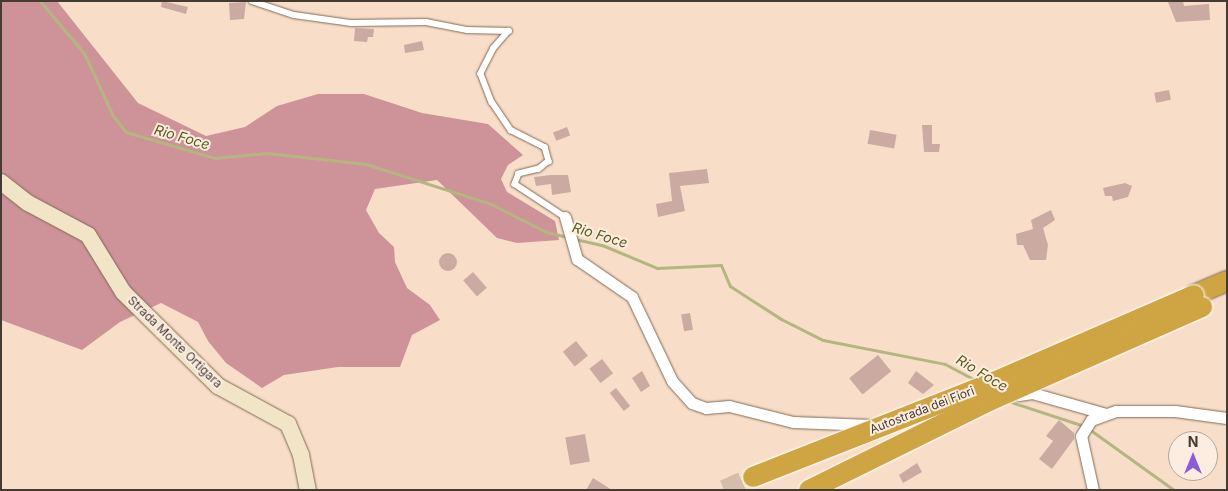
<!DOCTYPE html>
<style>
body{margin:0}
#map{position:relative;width:1228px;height:491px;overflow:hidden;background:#f8dec9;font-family:Inter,sans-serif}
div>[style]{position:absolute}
.forest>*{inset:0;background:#ce9399}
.stream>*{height:3px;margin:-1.5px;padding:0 1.5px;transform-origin:1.5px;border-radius:1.5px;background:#b4b680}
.building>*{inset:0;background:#caaaa1;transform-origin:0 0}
.round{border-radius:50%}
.motorway-tunnel>*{height:20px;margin-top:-10px;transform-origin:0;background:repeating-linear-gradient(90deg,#d4bdab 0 20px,transparent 0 30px)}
.roads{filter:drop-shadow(0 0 1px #816b58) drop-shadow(0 0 1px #816b58)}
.service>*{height:5.5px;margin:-2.75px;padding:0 2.75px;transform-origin:2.75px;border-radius:2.75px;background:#fff}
.minor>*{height:11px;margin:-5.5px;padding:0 5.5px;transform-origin:5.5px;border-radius:5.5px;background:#fff}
.secondary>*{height:16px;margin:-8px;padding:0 8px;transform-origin:8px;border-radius:8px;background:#f1e4c7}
.motorway>*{height:20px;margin:-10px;padding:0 10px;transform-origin:10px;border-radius:10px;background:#cfa543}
.bridges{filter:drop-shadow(0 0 1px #fff) drop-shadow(0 0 1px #fff)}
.motorway-bridge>*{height:20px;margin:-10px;padding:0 10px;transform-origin:10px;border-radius:10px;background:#cfa543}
span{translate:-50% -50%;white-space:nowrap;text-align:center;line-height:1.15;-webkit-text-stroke:4px #fdede1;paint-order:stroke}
.street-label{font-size:12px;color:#453b33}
.water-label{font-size:14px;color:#59591d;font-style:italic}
.frame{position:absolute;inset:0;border:2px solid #453b33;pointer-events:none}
.north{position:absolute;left:1168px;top:431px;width:50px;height:50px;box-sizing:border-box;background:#fdede1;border:1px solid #b3a69b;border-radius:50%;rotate:0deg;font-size:14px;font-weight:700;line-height:20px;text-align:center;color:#453b33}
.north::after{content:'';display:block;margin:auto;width:18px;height:22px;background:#8c5bd5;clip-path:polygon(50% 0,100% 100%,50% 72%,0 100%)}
</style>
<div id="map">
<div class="forest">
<i style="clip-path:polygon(1px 1px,57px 1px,138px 103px,206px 136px,245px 127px,277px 106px,318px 94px,364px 94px,422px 113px,488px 124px,523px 155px,508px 165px,501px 179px,507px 192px,555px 221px,559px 240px,517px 243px,497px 238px,437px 180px,375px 189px,366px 210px,379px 233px,394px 247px,395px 262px,407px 288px,430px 305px,440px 320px,412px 335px,400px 367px,338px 367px,284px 375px,262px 388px,226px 363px,208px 341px,198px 322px,161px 303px,120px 322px,82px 350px,1px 320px)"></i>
</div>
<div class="stream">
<i style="left:40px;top:1px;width:68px;rotate:49.8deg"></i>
<i style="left:84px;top:53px;width:69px;rotate:65.3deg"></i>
<i style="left:113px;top:116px;width:21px;rotate:51deg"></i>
<i style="left:126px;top:132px;width:93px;rotate:16.3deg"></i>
<i style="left:215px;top:158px;width:52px;rotate:-5.5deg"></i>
<i style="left:267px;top:153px;width:100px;rotate:6.3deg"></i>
<i style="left:366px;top:164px;width:131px;rotate:17.7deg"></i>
<i style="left:491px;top:204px;width:62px;rotate:27deg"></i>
<i style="left:546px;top:232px;width:22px;rotate:13deg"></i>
<i style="left:575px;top:239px;width:28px;rotate:13deg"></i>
<i style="left:602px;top:245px;width:60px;rotate:22.7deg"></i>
<i style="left:657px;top:268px;width:64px;rotate:-2.7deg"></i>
<i style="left:721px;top:265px;width:23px;rotate:67deg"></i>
<i style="left:730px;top:286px;width:61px;rotate:32.9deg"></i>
<i style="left:781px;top:319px;width:47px;rotate:26.6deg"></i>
<i style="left:823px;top:340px;width:124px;rotate:11.1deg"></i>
<i style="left:945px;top:364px;width:34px;rotate:28deg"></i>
<i style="left:1008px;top:401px;width:80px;rotate:18.2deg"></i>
<i style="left:1089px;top:429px;width:105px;rotate:35.7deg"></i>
</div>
<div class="building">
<i style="clip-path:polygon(162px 1px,188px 7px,186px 14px,161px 7px)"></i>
<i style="clip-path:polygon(1183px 1px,1184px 6px,1209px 4px,1210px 20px,1176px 22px,1168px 2px)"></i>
<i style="clip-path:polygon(246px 2px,244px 19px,230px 20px,229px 3px)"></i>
<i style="clip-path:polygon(355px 28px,374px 29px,373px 37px,368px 37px,367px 42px,354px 41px)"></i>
<i style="clip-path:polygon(422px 41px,424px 50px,405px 53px,404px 45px)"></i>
<i style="left:1169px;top:90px;width:10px;height:15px;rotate:79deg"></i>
<i style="clip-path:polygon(922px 125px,932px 125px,932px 144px,940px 144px,939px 152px,924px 152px)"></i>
<i style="left:567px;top:127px;width:9px;height:15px;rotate:69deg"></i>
<i style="left:870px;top:130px;width:27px;height:14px;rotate:10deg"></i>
<i style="clip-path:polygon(707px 169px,709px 183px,680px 186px,685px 211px,658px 217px,656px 204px,672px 201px,669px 173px)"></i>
<i style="clip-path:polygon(551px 175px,568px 175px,571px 192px,552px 195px,551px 184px,536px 186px,534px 177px)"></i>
<i style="clip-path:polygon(1125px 183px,1132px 186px,1128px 197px,1113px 201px,1112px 196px,1105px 196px,1103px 188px)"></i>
<i style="clip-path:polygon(1051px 210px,1055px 220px,1043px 228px,1048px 245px,1046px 260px,1030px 260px,1023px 245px,1017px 245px,1016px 234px,1033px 229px,1031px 220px)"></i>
<i class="round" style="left:439px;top:253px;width:18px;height:18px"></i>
<i style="left:473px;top:272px;width:21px;height:13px;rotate:49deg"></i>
<i style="left:690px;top:313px;width:17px;height:9px;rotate:80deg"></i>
<i style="left:576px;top:341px;width:19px;height:17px;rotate:51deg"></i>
<i style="left:878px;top:355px;width:21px;height:37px;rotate:51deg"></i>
<i style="left:602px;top:359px;width:18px;height:16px;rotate:52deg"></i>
<i style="clip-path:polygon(642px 371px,650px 386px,641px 392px,632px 378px)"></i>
<i style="clip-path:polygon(916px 371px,934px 385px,923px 394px,908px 383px)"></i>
<i style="left:616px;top:388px;width:23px;height:8px;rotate:52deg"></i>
<i style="clip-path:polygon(1059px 420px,1074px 433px,1074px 439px,1052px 469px,1039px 459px,1053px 441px,1046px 436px)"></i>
<i style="left:585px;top:434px;width:28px;height:20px;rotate:80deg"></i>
<i style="clip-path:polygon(917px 463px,922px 472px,903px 483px,899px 475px)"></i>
<i style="clip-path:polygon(593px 478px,612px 490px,586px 490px)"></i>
</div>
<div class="motorway-tunnel">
<i style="left:724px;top:490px;width:32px;rotate:-24deg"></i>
</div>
<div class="roads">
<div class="service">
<i style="left:252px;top:1px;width:44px;rotate:18.4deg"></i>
<i style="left:294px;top:15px;width:58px;rotate:8deg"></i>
<i style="left:351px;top:23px;width:75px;rotate:-0.8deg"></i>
<i style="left:426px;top:22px;width:42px;rotate:11deg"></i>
<i style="left:467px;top:30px;width:42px;rotate:1.4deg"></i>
<i style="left:509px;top:31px;width:23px;rotate:131deg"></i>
<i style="left:494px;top:48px;width:29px;rotate:117deg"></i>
<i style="left:481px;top:74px;width:30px;rotate:69deg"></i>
<i style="left:492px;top:102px;width:34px;rotate:56deg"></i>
<i style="left:511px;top:130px;width:38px;rotate:27deg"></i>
<i style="left:545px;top:147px;width:15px;rotate:74deg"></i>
<i style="left:549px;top:161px;width:13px;rotate:141deg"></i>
<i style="left:539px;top:169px;width:21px;rotate:166deg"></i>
<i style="left:519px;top:174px;width:11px;rotate:112deg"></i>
<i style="left:515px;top:184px;width:60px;rotate:33.4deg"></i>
</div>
<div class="minor">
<i style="left:565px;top:217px;width:44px;rotate:74.1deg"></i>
<i style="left:577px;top:259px;width:67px;rotate:34.6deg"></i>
<i style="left:632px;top:297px;width:93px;rotate:64.5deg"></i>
<i style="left:672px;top:381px;width:30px;rotate:48deg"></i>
<i style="left:692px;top:403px;width:15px;rotate:20deg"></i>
<i style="left:706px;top:408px;width:23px;rotate:-5deg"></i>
<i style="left:729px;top:406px;width:66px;rotate:14deg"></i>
<i style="left:793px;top:422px;width:78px;rotate:2.2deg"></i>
<i style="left:1019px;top:395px;width:13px;rotate:-9deg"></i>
<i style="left:1032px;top:393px;width:77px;rotate:15.8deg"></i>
<i style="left:1093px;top:490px;width:55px;rotate:-102.5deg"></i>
<i style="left:1081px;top:436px;width:19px;rotate:-58deg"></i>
<i style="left:1091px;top:420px;width:27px;rotate:-20deg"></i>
<i style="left:1116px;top:411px;width:59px"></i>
<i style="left:1175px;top:411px;width:52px;rotate:7.7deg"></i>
</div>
<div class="secondary">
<i style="left:1px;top:182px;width:34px;rotate:38deg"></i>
<i style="left:28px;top:203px;width:68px;rotate:28.1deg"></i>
<i style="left:88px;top:235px;width:67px;rotate:58.4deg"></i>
<i style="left:123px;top:292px;width:134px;rotate:44.7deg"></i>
<i style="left:218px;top:386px;width:80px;rotate:28.5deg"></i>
<i style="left:288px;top:424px;width:34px;rotate:67deg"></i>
<i style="left:301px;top:455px;width:36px;rotate:79deg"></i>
</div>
<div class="motorway">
<i style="left:1194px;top:295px;width:36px;rotate:-23deg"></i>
</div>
</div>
<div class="bridges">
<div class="motorway-bridge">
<i style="left:753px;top:477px;width:259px;rotate:-21.5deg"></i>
<i style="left:994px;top:382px;width:218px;rotate:-23.5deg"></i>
<i style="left:809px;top:490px;width:201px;rotate:-26.3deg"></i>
<i style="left:989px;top:401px;width:233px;rotate:-23.8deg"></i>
</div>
</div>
<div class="street-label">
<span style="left:175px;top:342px;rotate:44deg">Strada Monte Ortigara</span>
<span style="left:922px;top:410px;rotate:-21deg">Autostrada dei Fiori</span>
</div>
<div class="water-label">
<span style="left:182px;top:137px;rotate:16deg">Rio Foce</span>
<span style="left:600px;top:235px;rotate:17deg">Rio Foce</span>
<span style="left:982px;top:373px;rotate:31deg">Rio Foce</span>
</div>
<div class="frame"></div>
<div class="north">N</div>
</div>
